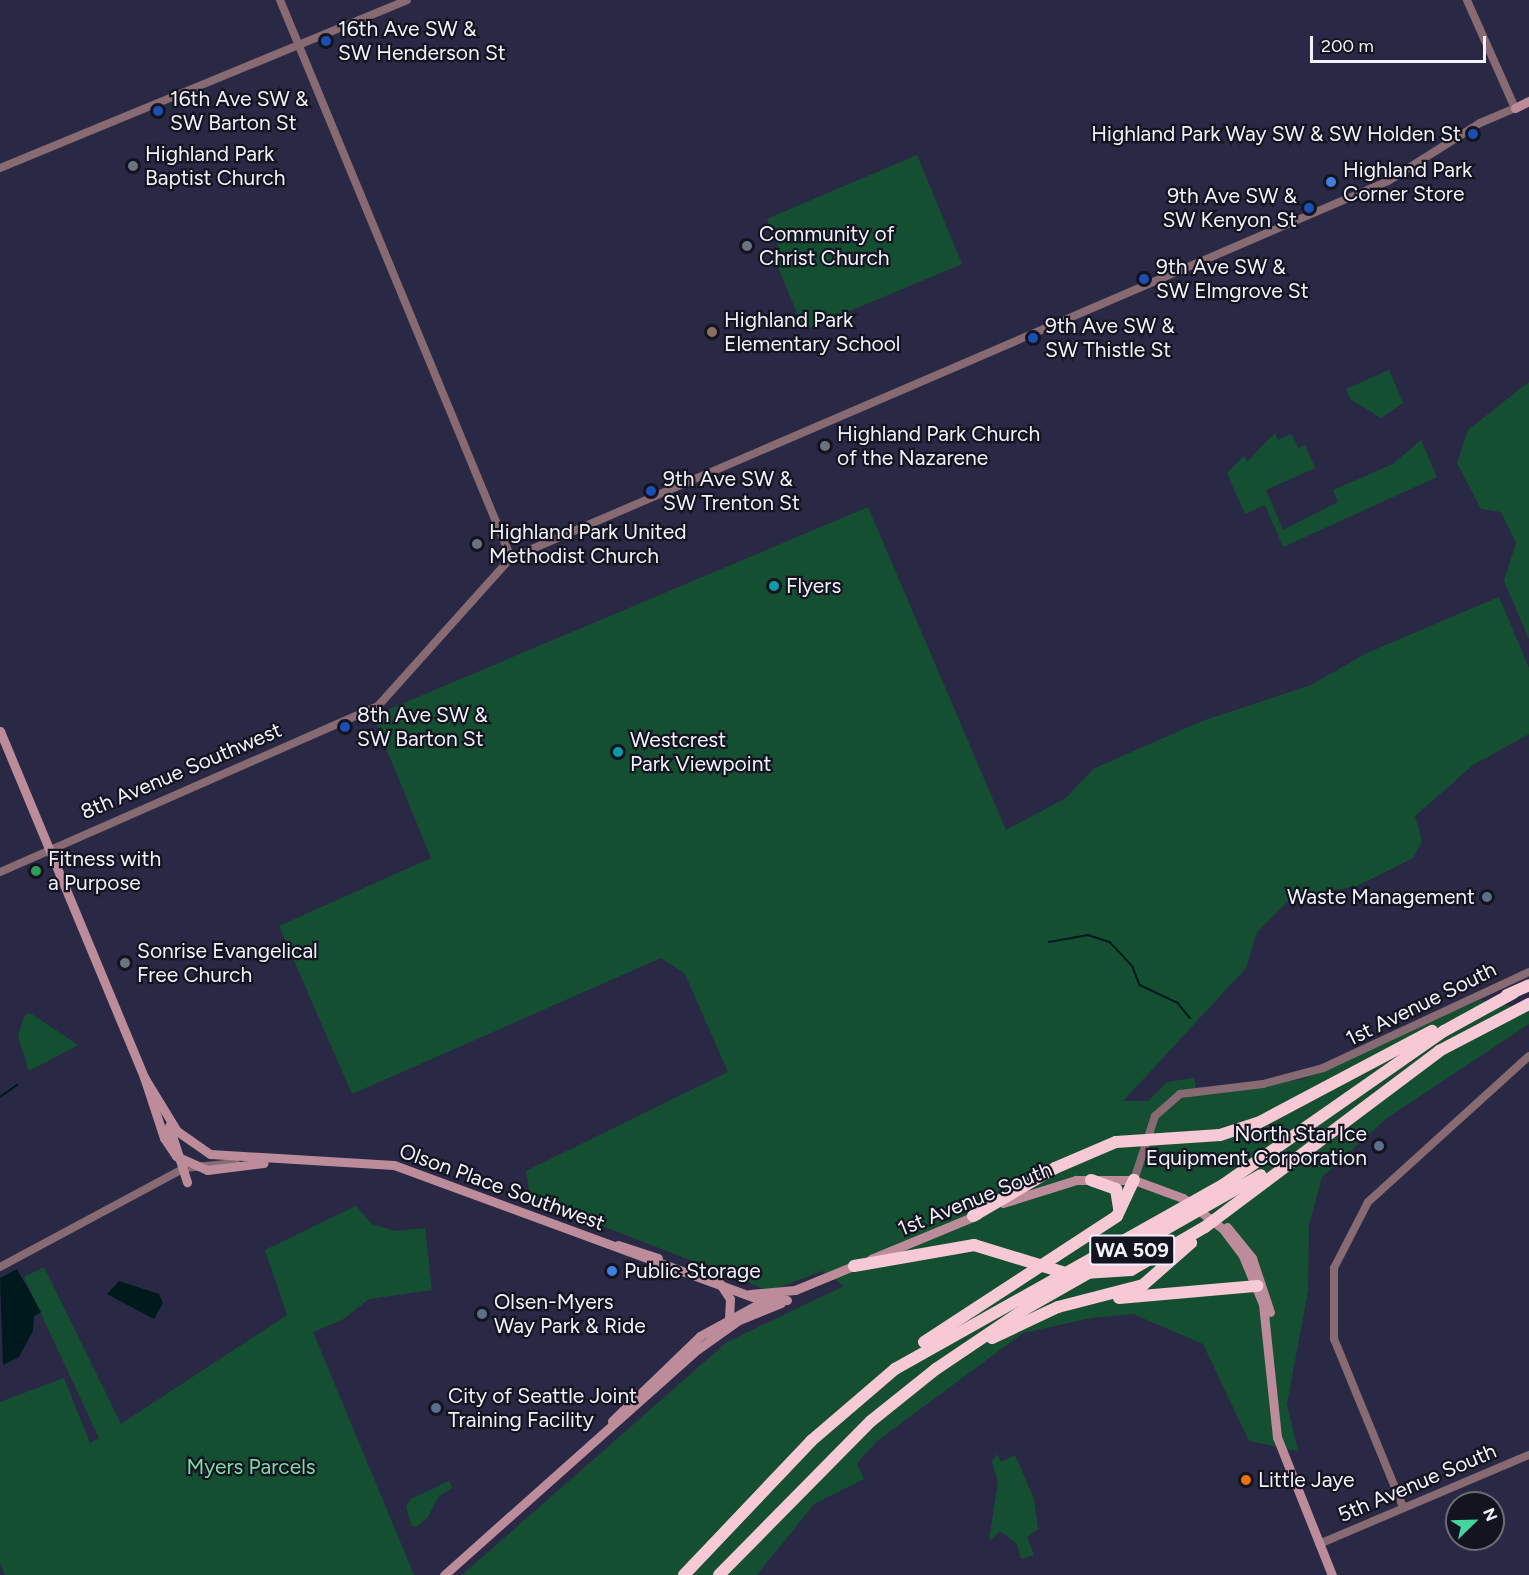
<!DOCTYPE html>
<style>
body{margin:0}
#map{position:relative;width:1529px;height:1575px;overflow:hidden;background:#2a2945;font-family:Figtree,sans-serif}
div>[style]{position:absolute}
.green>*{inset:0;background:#154f32}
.water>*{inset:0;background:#00191d}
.stream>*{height:1.5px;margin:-0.75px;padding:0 0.75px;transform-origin:0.75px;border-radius:0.75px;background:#00191d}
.tertiary>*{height:8px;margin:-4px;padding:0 4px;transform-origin:4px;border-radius:4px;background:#886a72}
.secondary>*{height:9px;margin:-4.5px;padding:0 4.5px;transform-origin:4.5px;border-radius:4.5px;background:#bc8c9a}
.motorway>*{height:12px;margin:-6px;padding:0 6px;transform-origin:6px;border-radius:6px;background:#f6c9d4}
.dots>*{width:16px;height:16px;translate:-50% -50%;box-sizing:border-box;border:3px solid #141420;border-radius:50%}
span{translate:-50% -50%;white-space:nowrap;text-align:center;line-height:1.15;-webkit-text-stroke:4.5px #141420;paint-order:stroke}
.shield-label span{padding:2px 4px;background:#141420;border:2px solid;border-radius:4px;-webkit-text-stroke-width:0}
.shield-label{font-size:20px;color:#f2f2fd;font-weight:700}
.poi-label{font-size:21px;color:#f2f2fd}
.left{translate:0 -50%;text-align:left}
.right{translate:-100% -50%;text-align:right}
.street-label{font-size:21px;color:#f2f2fd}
.park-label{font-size:21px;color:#7ddba5}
.north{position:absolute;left:1445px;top:1491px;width:60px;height:60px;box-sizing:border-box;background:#141420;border:2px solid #6d6d78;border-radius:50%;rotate:67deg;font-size:16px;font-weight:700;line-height:24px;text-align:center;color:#f2f2fd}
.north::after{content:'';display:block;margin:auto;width:21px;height:27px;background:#43d4a0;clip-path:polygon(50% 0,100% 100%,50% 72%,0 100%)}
.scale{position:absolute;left:1310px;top:36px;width:176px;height:27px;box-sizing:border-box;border:3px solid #f2f2fd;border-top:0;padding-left:8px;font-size:18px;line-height:21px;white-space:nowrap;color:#f2f2fd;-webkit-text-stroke:4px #141420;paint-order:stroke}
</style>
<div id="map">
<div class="green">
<i style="clip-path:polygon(917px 155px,962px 264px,804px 330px,778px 267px,782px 256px,767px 219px)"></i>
<i style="clip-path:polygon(1389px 370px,1403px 403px,1381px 418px,1350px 399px,1346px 389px)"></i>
<i style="clip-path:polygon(1529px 382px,1529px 639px,1504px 581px,1516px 543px,1501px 512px,1481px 509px,1457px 463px,1468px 430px)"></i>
<i style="clip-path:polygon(1275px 433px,1278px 440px,1292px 434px,1298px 448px,1305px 445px,1315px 468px,1266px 490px,1283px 530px,1338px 502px,1333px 490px,1393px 464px,1421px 440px,1437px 477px,1283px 547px,1265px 505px,1245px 514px,1227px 473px,1244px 456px,1247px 462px)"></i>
<i style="clip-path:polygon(868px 507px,1006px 830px,1066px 798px,1093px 769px,1202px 721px,1311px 685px,1367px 653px,1499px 597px,1529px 668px,1529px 734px,1473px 765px,1415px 816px,1422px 841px,1413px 858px,1357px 886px,1290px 899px,1257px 932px,1246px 968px,1123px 1101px,1148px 1101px,1167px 1082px,1194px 1078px,1197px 1094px,1303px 1079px,1480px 1000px,1529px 1009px,1529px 1024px,1387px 1118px,1322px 1177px,1309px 1225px,1308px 1291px,1287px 1404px,1298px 1451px,1249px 1441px,1203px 1344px,1133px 1314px,1091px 1318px,1023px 1333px,877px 1441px,857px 1463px,864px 1479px,814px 1504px,757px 1575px,462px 1575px,727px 1342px,844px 1286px,822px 1271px,770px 1291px,530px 1198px,526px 1171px,728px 1072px,685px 974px,661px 958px,352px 1094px,279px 926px,431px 858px,373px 716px)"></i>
<i style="clip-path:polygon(30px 1013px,78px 1045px,29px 1071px,18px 1037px,24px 1016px)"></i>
<i style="clip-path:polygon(356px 1206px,372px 1224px,395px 1231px,425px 1228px,432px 1290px,369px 1299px,342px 1320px,313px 1332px,414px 1575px,5px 1575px,0 1564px,0 1402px,64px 1378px,90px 1443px,99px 1438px,24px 1277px,44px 1267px,121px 1424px,287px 1315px,265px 1250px)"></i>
<i style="clip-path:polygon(997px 1454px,1001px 1462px,1015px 1455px,1034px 1499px,1038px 1529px,1027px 1537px,1034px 1555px,1021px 1559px,1017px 1544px,1000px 1531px,989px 1541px,998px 1482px,992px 1462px)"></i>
<i style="clip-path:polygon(449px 1481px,452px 1488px,438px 1497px,428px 1517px,416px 1527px,411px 1525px,406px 1506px,411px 1499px)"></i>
</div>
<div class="water">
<i style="clip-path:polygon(17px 1269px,41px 1312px,34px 1316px,33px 1331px,19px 1357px,3px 1365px,0 1278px)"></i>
<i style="clip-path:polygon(119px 1281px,159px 1294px,163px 1303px,154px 1319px,107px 1294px)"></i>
</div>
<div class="stream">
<i style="left:1049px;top:942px;width:40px;rotate:-10deg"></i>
<i style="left:1088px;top:935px;width:23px;rotate:18deg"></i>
<i style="left:1110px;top:942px;width:34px;rotate:47deg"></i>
<i style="left:1133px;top:967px;width:19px;rotate:69deg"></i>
<i style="left:1140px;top:985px;width:42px;rotate:25.3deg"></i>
<i style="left:1178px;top:1003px;width:19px;rotate:51deg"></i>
<i style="left:0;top:1097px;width:21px;rotate:-35deg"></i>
</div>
<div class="tertiary">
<i style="left:280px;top:0;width:604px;rotate:67.51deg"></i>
<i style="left:0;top:168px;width:440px;rotate:-22.4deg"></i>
<i style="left:0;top:872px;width:413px;rotate:-23.7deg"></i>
<i style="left:378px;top:706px;width:199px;rotate:-48.1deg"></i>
<i style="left:511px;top:558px;width:955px;rotate:-23.26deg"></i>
<i style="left:1388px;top:181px;width:109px;rotate:-32.2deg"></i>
<i style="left:1480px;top:123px;width:38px;rotate:-23deg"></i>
<i style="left:1515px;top:108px;width:118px;rotate:-114deg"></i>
<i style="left:1134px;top:1180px;width:67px;rotate:-71.8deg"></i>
<i style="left:1155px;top:1116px;width:33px;rotate:-41deg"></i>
<i style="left:1180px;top:1094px;width:84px;rotate:-6.9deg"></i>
<i style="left:1263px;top:1084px;width:62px;rotate:-14.9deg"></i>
<i style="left:1323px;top:1068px;width:227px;rotate:-25deg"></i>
<i style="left:0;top:1267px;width:210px;rotate:-28.2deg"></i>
<i style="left:185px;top:1168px;width:51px;rotate:-5.6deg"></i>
<i style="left:1403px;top:1507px;width:182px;rotate:-112.3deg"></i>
<i style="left:1334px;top:1339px;width:71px;rotate:-90deg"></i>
<i style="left:1334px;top:1268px;width:74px;rotate:-62.7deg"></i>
<i style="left:1368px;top:1202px;width:217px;rotate:-42.2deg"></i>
<i style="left:1319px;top:1544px;width:228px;rotate:-23deg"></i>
</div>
<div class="secondary">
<i style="left:1515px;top:108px;width:16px;rotate:-27deg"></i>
<i style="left:0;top:731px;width:375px;rotate:67.4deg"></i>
<i style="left:144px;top:1077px;width:64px;rotate:71.8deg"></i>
<i style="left:164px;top:1138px;width:22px;rotate:56deg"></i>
<i style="left:176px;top:1156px;width:34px;rotate:24deg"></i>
<i style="left:207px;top:1170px;width:57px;rotate:-7deg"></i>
<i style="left:144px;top:1077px;width:63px;rotate:58.6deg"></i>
<i style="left:177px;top:1131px;width:40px;rotate:34.9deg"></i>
<i style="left:210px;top:1154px;width:184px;rotate:3.4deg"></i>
<i style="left:394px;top:1165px;width:388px;rotate:20.2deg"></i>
<i style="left:758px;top:1299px;width:29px;rotate:2deg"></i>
<i style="left:169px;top:1126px;width:59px;rotate:72.2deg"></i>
<i style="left:1003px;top:1203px;width:77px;rotate:-17.5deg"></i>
<i style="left:1076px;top:1180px;width:58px"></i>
<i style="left:1134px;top:1180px;width:52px;rotate:20.2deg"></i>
<i style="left:1183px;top:1198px;width:51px;rotate:37.8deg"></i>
<i style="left:1223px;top:1229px;width:34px;rotate:53deg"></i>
<i style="left:1243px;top:1256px;width:52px;rotate:67.4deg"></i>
<i style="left:1263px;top:1304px;width:134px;rotate:84deg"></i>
<i style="left:1277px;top:1437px;width:149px;rotate:68.3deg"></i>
<i style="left:1227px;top:1227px;width:40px;rotate:51deg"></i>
<i style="left:1252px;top:1258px;width:57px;rotate:71.6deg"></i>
<i style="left:618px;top:1245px;width:42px;rotate:18deg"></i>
<i style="left:871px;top:1259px;width:115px;rotate:-22.5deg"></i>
<i style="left:719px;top:1282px;width:20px;rotate:57deg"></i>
<i style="left:730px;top:1299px;width:18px;rotate:93deg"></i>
<i style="left:750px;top:1294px;width:45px;rotate:-5.1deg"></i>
<i style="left:795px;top:1290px;width:68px;rotate:-22.4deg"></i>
<i style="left:612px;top:1421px;width:122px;rotate:-44deg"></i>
<i style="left:700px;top:1336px;width:73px;rotate:-28.7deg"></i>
<i style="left:444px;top:1575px;width:340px;rotate:-41.7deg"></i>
<i style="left:698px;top:1349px;width:50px;rotate:-35.3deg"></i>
<i style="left:739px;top:1320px;width:45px;rotate:-22deg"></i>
</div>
<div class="motorway">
<i style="left:1507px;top:995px;width:24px;rotate:-24deg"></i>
<i style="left:1091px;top:1180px;width:27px;rotate:20deg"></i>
<i style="left:1116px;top:1189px;width:20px;rotate:81deg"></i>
<i style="left:973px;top:1216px;width:95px;rotate:-30.3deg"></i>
<i style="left:1055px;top:1168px;width:66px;rotate:-23.1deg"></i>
<i style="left:1116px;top:1142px;width:104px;rotate:-3.9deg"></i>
<i style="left:1220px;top:1135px;width:40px;rotate:-18deg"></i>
<i style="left:1258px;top:1123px;width:197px;rotate:-27.9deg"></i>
<i style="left:854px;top:1266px;width:122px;rotate:-9.9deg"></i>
<i style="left:974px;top:1245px;width:99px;rotate:17deg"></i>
<i style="left:1069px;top:1274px;width:62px;rotate:-3.7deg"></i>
<i style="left:1131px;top:1270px;width:86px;rotate:-30.2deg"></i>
<i style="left:1205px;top:1227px;width:293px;rotate:-36.9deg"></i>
<i style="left:1439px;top:1051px;width:102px;rotate:-27.6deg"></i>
<i style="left:1119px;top:1298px;width:139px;rotate:-5deg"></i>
<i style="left:992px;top:1338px;width:73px;rotate:-25.2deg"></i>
<i style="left:1058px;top:1307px;width:88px;rotate:-14.5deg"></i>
<i style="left:1143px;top:1285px;width:64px;rotate:-41.2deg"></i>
<i style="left:924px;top:1342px;width:230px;rotate:-33.1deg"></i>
<i style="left:1117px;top:1216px;width:40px;rotate:-65deg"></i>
<i style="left:684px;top:1575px;width:185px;rotate:-46.5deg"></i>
<i style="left:811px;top:1441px;width:111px;rotate:-40.6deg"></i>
<i style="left:895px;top:1369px;width:376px;rotate:-29.3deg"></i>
<i style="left:1223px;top:1185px;width:269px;rotate:-34.9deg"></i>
<i style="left:1444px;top:1031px;width:79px;rotate:-28.8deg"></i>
<i style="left:719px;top:1575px;width:216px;rotate:-45.4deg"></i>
<i style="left:871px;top:1421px;width:83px;rotate:-38.7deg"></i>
<i style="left:936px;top:1369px;width:107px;rotate:-34deg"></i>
<i style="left:1025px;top:1309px;width:271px;rotate:-29.6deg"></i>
</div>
<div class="dots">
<i style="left:326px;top:41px;background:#1a4fb4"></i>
<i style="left:158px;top:111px;background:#1a4fb4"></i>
<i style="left:1473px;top:134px;background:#1a4fb4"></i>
<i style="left:133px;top:166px;background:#6b7280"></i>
<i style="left:1331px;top:182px;background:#3f7fe0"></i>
<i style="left:1309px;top:208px;background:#1a4fb4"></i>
<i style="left:747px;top:246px;background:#6b7280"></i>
<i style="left:1144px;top:279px;background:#1a4fb4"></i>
<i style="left:712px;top:332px;background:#8d6e63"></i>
<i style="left:1033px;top:338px;background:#1a4fb4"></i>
<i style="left:825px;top:446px;background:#6b7280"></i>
<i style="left:651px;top:491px;background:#1a4fb4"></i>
<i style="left:477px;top:544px;background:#6b7280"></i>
<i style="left:774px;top:586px;background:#0f9aa8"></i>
<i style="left:345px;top:727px;background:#1a4fb4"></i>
<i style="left:618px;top:752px;background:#0f9aa8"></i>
<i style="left:36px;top:871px;background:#2e9e5b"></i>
<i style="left:1487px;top:897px;background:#5c6f8a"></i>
<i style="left:125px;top:963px;background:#6b7280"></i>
<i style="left:1379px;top:1146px;background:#5c6f8a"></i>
<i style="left:612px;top:1271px;background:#3f7fe0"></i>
<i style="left:482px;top:1314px;background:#5c6f8a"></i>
<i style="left:436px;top:1408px;background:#5c6f8a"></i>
<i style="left:1246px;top:1480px;background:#e8710a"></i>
</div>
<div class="shield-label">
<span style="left:1132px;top:1250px">WA 509</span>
</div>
<div class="poi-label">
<span class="left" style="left:338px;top:41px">16th Ave SW &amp;<br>SW Henderson St</span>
<span class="left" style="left:170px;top:111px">16th Ave SW &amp;<br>SW Barton St</span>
<span class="right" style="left:1461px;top:134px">Highland Park Way SW &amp; SW Holden St</span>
<span class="left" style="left:145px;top:166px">Highland Park<br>Baptist Church</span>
<span class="left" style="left:1343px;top:182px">Highland Park<br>Corner Store</span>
<span class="right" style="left:1297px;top:208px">9th Ave SW &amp;<br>SW Kenyon St</span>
<span class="left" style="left:759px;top:246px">Community of<br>Christ Church</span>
<span class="left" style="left:1156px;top:279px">9th Ave SW &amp;<br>SW Elmgrove St</span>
<span class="left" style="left:724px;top:332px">Highland Park<br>Elementary School</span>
<span class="left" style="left:1045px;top:338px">9th Ave SW &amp;<br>SW Thistle St</span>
<span class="left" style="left:837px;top:446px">Highland Park Church<br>of the Nazarene</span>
<span class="left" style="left:663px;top:491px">9th Ave SW &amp;<br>SW Trenton St</span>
<span class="left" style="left:489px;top:544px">Highland Park United<br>Methodist Church</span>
<span class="left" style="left:786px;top:586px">Flyers</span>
<span class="left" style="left:357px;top:727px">8th Ave SW &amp;<br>SW Barton St</span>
<span class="left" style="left:630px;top:752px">Westcrest<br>Park Viewpoint</span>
<span class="left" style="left:48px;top:871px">Fitness with<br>a Purpose</span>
<span class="right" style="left:1475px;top:897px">Waste Management</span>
<span class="left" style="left:137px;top:963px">Sonrise Evangelical<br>Free Church</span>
<span class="right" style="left:1367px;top:1146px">North Star Ice<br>Equipment Corporation</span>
<span class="left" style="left:624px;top:1271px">Public Storage</span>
<span class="left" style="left:494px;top:1314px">Olsen-Myers<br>Way Park &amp; Ride</span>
<span class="left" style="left:448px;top:1408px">City of Seattle Joint<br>Training Facility</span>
<span class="left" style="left:1258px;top:1480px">Little Jaye</span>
</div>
<div class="street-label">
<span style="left:181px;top:771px;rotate:-23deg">8th Avenue Southwest</span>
<span style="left:1421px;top:1004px;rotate:-26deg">1st Avenue South</span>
<span style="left:502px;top:1187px;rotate:20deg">Olson Place Southwest</span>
<span style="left:975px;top:1199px;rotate:-22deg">1st Avenue South</span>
<span style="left:1417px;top:1483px;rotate:-23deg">5th Avenue South</span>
</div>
<div class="park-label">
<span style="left:251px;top:1467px">Myers Parcels</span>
</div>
<div class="north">N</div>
<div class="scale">200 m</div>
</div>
